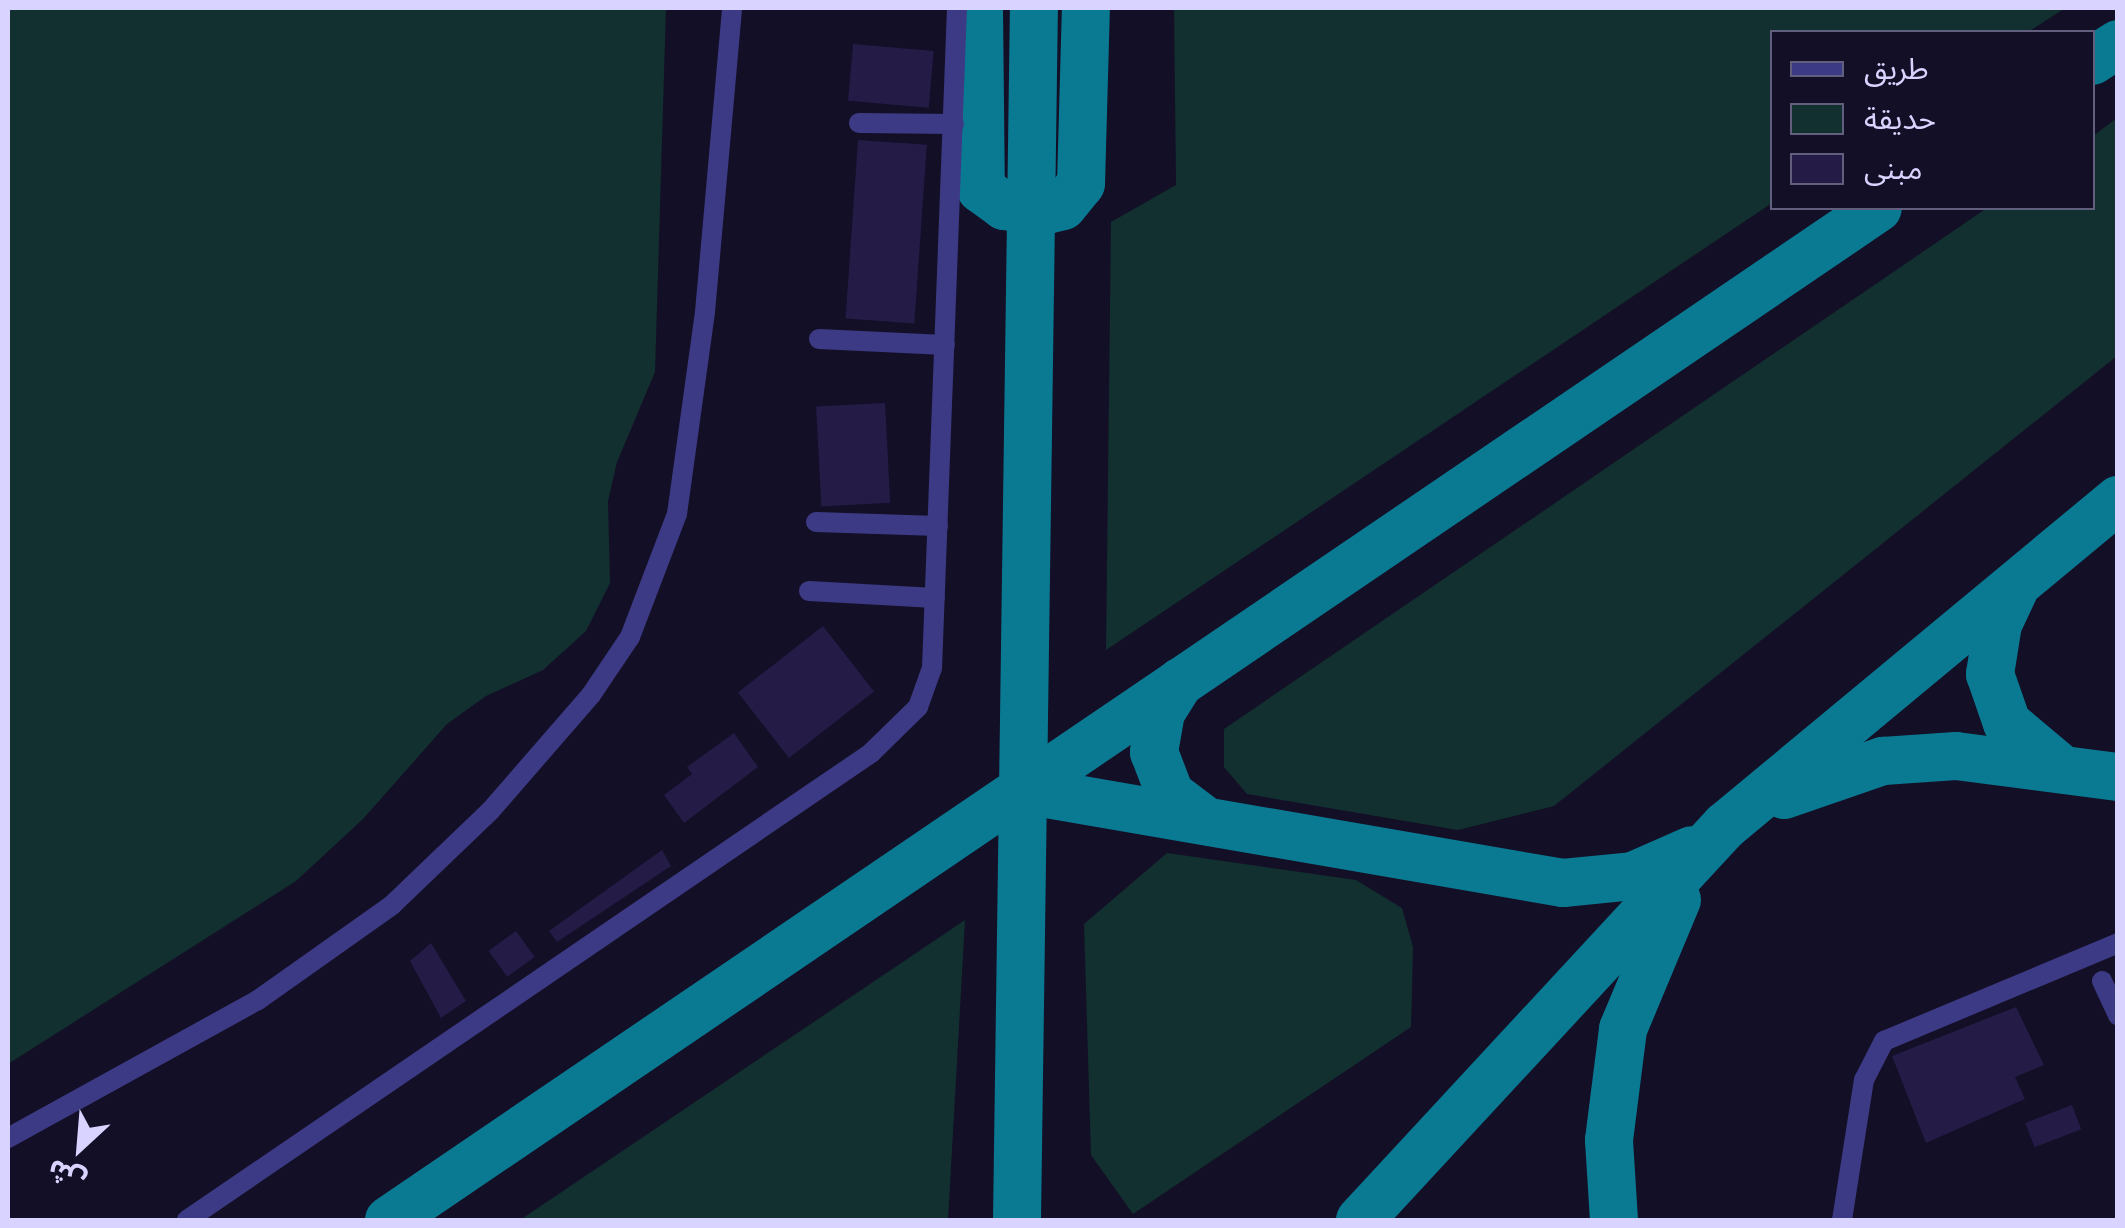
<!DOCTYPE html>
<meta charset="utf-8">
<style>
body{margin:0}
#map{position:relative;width:2125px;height:1228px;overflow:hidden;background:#130f26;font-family:Karla,"Noto Sans Arabic",sans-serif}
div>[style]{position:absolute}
.green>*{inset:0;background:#12302f}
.taxiway>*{height:48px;margin:-24px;padding:0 24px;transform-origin:24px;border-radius:24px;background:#0a7a92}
.building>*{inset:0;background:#241b47;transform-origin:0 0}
.minor>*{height:20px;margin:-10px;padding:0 10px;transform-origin:10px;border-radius:10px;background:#3d3a85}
span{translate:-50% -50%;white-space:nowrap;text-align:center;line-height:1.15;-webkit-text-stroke:8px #130f26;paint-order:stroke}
.frame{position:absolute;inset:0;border:10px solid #d9d4ff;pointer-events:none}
.legend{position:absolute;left:1770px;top:30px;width:325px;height:180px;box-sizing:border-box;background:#130f26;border:2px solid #625e7d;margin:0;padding:12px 18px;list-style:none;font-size:30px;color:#d9d4ff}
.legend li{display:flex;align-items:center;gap:20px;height:50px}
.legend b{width:50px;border:2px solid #625e7d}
.north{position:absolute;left:30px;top:1098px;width:100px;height:100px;-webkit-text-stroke:8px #130f26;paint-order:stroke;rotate:206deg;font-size:28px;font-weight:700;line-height:40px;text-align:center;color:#d9d4ff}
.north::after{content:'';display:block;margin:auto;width:35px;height:45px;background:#d9d4ff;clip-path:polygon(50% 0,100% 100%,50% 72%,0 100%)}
</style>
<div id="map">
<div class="green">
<i style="clip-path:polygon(8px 8px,666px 8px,655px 372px,617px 462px,608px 501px,610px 583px,586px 631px,543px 670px,486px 696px,447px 724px,363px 819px,296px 881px,8px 1064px)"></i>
<i style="clip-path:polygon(1174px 8px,2065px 8px,2028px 32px,1772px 32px,1772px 203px,1106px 650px,1111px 222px,1176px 185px)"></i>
<i style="clip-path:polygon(2117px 118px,2117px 356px,1554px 806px,1458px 830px,1247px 794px,1224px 767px,1224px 729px,1987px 208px,2092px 208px,2093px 136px)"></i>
<i style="clip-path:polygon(1167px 853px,1356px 880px,1402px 908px,1413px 947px,1411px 1027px,1133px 1214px,1091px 1155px,1084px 924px)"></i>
<i style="clip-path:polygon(965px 920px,948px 1220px,520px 1220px)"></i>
</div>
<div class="taxiway">
<i style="left:979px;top:8px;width:181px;rotate:89.4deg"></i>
<i style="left:981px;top:189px;width:29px;rotate:36deg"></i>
<i style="left:1004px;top:206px;width:43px;rotate:5.3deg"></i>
<i style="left:1047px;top:210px;width:16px;rotate:-14deg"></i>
<i style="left:1063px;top:206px;width:28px;rotate:-51deg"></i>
<i style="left:1081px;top:184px;width:176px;rotate:-88.4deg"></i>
<i style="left:2092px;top:61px;width:31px;rotate:-33deg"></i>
<i style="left:2014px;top:590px;width:38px;rotate:115deg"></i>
<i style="left:1998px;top:624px;width:51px;rotate:99.1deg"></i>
<i style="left:1990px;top:674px;width:52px;rotate:70.9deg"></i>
<i style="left:2007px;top:723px;width:67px;rotate:40.1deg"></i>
<i style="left:1180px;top:682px;width:36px;rotate:122deg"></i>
<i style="left:1161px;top:712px;width:41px;rotate:99.9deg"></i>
<i style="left:1154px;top:752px;width:45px;rotate:69.1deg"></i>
<i style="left:1170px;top:794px;width:38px;rotate:37deg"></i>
<i style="left:1024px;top:790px;width:547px;rotate:9.79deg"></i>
<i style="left:1563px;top:883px;width:70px;rotate:-5.7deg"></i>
<i style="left:1633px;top:876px;width:64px;rotate:-23.8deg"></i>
<i style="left:1784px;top:795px;width:105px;rotate:-19deg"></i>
<i style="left:1883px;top:761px;width:73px;rotate:-3.9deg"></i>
<i style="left:1956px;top:756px;width:163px;rotate:7.4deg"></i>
<i style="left:389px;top:1220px;width:1800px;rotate:-34.2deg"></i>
<i style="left:1017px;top:1220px;width:1212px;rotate:-89.2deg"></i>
<i style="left:1360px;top:1220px;width:537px;rotate:-47.19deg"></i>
<i style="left:1725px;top:826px;width:511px;rotate:-39.68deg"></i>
<i style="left:1614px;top:1220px;width:80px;rotate:-93.6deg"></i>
<i style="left:1609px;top:1140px;width:112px;rotate:-82.8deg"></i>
<i style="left:1623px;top:1029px;width:140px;rotate:-67.3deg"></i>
</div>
<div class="building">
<i style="left:853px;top:44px;width:81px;height:57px;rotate:5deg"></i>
<i style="left:858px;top:140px;width:69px;height:179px;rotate:4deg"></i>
<i style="left:885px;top:403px;width:100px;height:69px;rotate:87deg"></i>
<i style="left:823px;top:626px;width:83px;height:108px;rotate:52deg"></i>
<i style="clip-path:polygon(734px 733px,758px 767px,684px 823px,664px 795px,692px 774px,687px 767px)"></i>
<i style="clip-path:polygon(662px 850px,671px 866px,557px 942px,549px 931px)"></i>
<i style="left:516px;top:931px;width:32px;height:34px;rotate:54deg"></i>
<i style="clip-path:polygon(431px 943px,466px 1001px,441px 1018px,410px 961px)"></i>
<i style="clip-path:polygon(2016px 1007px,2044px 1065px,2015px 1077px,2025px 1099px,1926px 1143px,1892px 1056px)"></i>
<i style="left:2072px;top:1105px;width:26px;height:50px;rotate:69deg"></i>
</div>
<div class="minor">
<i style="left:859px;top:123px;width:95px;rotate:0.6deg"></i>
<i style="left:819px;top:339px;width:126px;rotate:2.7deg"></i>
<i style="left:816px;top:522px;width:122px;rotate:1.9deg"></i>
<i style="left:809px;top:591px;width:126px;rotate:3.2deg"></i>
<i style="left:2102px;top:981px;width:38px;rotate:65deg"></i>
<i style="left:8px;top:1138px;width:286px;rotate:-28.9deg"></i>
<i style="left:258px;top:1000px;width:164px;rotate:-35.3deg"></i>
<i style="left:392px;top:905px;width:137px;rotate:-43.8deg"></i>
<i style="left:491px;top:810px;width:152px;rotate:-49deg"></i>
<i style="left:591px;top:695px;width:70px;rotate:-56.1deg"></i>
<i style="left:630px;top:637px;width:132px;rotate:-69.1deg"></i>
<i style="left:677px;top:514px;width:204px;rotate:-82.1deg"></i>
<i style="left:705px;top:312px;width:305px;rotate:-84.9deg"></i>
<i style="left:187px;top:1220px;width:828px;rotate:-34.32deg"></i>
<i style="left:871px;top:753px;width:66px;rotate:-44.4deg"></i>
<i style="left:918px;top:707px;width:41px;rotate:-70.3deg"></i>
<i style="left:932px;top:668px;width:660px;rotate:-87.83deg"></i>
<i style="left:1842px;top:1220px;width:142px;rotate:-81.1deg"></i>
<i style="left:1864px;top:1080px;width:44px;rotate:-62.9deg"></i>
<i style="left:1884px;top:1041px;width:254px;rotate:-22.7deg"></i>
</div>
<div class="frame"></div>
<ul class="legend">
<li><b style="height:12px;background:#3d3a85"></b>طريق</li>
<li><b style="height:28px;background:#12302f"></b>حديقة</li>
<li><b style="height:28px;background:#241b47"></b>مبنى</li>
</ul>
<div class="north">ش</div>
</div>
